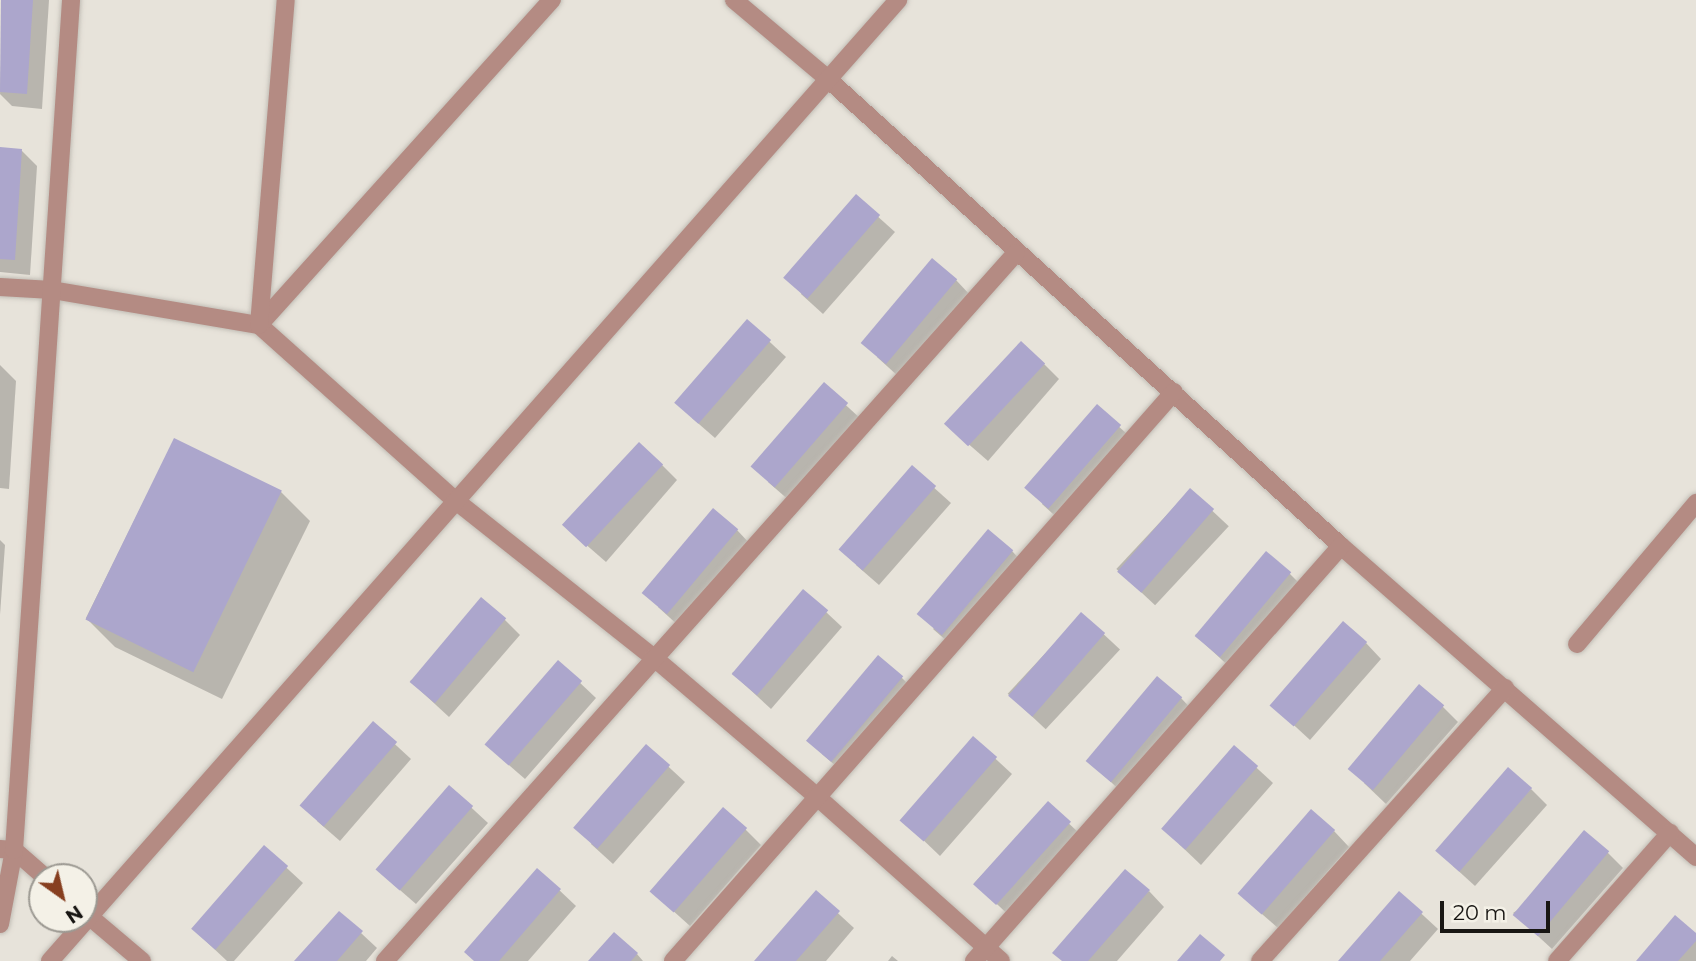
<!DOCTYPE html>
<style>
body{margin:0}
#map{position:relative;width:1696px;height:961px;overflow:hidden;background:#e7e3da;font-family:Montserrat,sans-serif}
div>[style]{position:absolute}
.shadow>*{inset:0;background:#0003;transform-origin:0 0}
.building>*{inset:0;background:#aca6cc;transform-origin:0 0}
.roads{filter:drop-shadow(0 0 2px #c2beb6) drop-shadow(0 0 2px #c2beb6)}
.street>*{height:18px;margin:-9px;padding:0 9px;transform-origin:9px;border-radius:9px;background:#b48b83}
span{translate:-50% -50%;white-space:nowrap;text-align:center;line-height:1.15;-webkit-text-stroke:5px #f4f1e7;paint-order:stroke}
.north{position:absolute;left:28px;top:863px;width:70px;height:70px;box-sizing:border-box;background:#f4f1e7;border:2px solid #9c9992;border-radius:50%;rotate:146deg;font-size:19px;font-weight:700;line-height:28px;text-align:center;color:#181613}
.north::after{content:'';display:block;margin:auto;width:24px;height:32px;background:#873f20;clip-path:polygon(50% 0,100% 100%,50% 72%,0 100%)}
.scale{position:absolute;left:1440px;top:901px;width:110px;height:32px;box-sizing:border-box;border:4px solid #181613;border-top:0;padding-left:9px;font-size:21px;line-height:24px;white-space:nowrap;color:#181613;-webkit-text-stroke:5px #f4f1e7;paint-order:stroke}
</style>
<div id="map">
<div class="shadow">
<i style="clip-path:polygon(3px 0,49px 0,42px 109px,12px 106px,0 94px)"></i>
<i style="clip-path:polygon(0 149px,22px 151px,37px 166px,30px 275px,0 272px)"></i>
<i style="clip-path:polygon(856px 197px,895px 232px,823px 314px,801px 294px)"></i>
<i style="clip-path:polygon(956px 280px,971px 296px,899px 377px,877px 357px)"></i>
<i style="clip-path:polygon(747px 321px,786px 357px,715px 438px,692px 418px)"></i>
<i style="clip-path:polygon(1044px 364px,1059px 379px,988px 461px,965px 441px)"></i>
<i style="clip-path:polygon(0 365px,16px 381px,9px 489px,0 488px)"></i>
<i style="clip-path:polygon(824px 385px,862px 420px,791px 502px,768px 482px)"></i>
<i style="clip-path:polygon(1097px 407px,1136px 442px,1064px 524px,1042px 504px)"></i>
<i style="clip-path:polygon(174px 440px,281px 492px,310px 521px,222px 699px,115px 647px,86px 618px)"></i>
<i style="clip-path:polygon(662px 465px,677px 480px,606px 562px,583px 542px)"></i>
<i style="clip-path:polygon(912px 468px,951px 503px,879px 585px,856px 565px)"></i>
<i style="left:1190px;top:490px;width:53px;height:108px;rotate:43deg"></i>
<i style="clip-path:polygon(737px 530px,752px 546px,680px 627px,658px 607px)"></i>
<i style="clip-path:polygon(0 540px,5px 545px,0 615px)"></i>
<i style="clip-path:polygon(1012px 551px,1027px 567px,956px 649px,933px 629px)"></i>
<i style="clip-path:polygon(1289px 573px,1305px 589px,1234px 671px,1195px 635px)"></i>
<i style="clip-path:polygon(826px 612px,842px 627px,771px 709px,732px 673px)"></i>
<i style="left:1082px;top:614px;width:52px;height:109px;rotate:43deg"></i>
<i style="clip-path:polygon(504px 619px,520px 635px,449px 717px,410px 681px)"></i>
<i style="clip-path:polygon(1366px 643px,1381px 659px,1310px 740px,1272px 705px)"></i>
<i style="clip-path:polygon(558px 662px,596px 698px,525px 779px,502px 759px)"></i>
<i style="clip-path:polygon(901px 677px,917px 693px,845px 774px,822px 754px)"></i>
<i style="clip-path:polygon(1181px 698px,1196px 714px,1125px 795px,1087px 760px)"></i>
<i style="clip-path:polygon(1442px 706px,1458px 722px,1386px 804px,1364px 783px)"></i>
<i style="clip-path:polygon(373px 724px,411px 759px,340px 841px,317px 821px)"></i>
<i style="clip-path:polygon(973px 738px,1012px 774px,940px 856px,918px 835px)"></i>
<i style="clip-path:polygon(646px 746px,685px 782px,613px 864px,591px 844px)"></i>
<i style="clip-path:polygon(1234px 747px,1273px 783px,1201px 865px,1179px 844px)"></i>
<i style="clip-path:polygon(449px 787px,488px 823px,416px 904px,393px 884px)"></i>
<i style="clip-path:polygon(1531px 789px,1547px 805px,1475px 886px,1453px 866px)"></i>
<i style="left:1048px;top:804px;width:52px;height:108px;rotate:43deg"></i>
<i style="clip-path:polygon(745px 829px,761px 845px,690px 926px,651px 891px)"></i>
<i style="clip-path:polygon(1334px 831px,1349px 847px,1278px 928px,1255px 908px)"></i>
<i style="clip-path:polygon(264px 847px,303px 883px,234px 961px,227px 961px,193px 929px)"></i>
<i style="clip-path:polygon(1607px 852px,1623px 868px,1552px 949px,1513px 913px)"></i>
<i style="clip-path:polygon(538px 870px,576px 906px,528px 961px,475px 961px)"></i>
<i style="clip-path:polygon(1149px 891px,1164px 907px,1117px 961px,1063px 961px)"></i>
<i style="clip-path:polygon(816px 893px,854px 928px,826px 961px,756px 961px)"></i>
<i style="clip-path:polygon(1399px 893px,1438px 929px,1410px 961px,1340px 961px)"></i>
<i style="clip-path:polygon(361px 933px,377px 948px,366px 961px,297px 961px)"></i>
<i style="clip-path:polygon(1696px 935px,1696px 961px,1638px 961px)"></i>
<i style="clip-path:polygon(637px 954px,643px 961px,591px 961px)"></i>
<i style="clip-path:polygon(892px 956px,898px 961px,888px 961px)"></i>
</div>
<div class="building">
<i style="clip-path:polygon(1px 0,33px 0,27px 94px,0 92px)"></i>
<i style="clip-path:polygon(0 147px,22px 149px,15px 260px,0 259px)"></i>
<i style="left:856px;top:194px;width:32px;height:111px;rotate:41deg"></i>
<i style="left:932px;top:258px;width:33px;height:111px;rotate:40deg"></i>
<i style="left:747px;top:319px;width:32px;height:111px;rotate:41deg"></i>
<i style="left:1021px;top:341px;width:33px;height:113px;rotate:43deg"></i>
<i style="left:824px;top:382px;width:32px;height:112px;rotate:41deg"></i>
<i style="left:1097px;top:404px;width:32px;height:111px;rotate:41deg"></i>
<i style="left:174px;top:438px;width:120px;height:202px;rotate:26deg"></i>
<i style="left:639px;top:442px;width:33px;height:113px;rotate:43deg"></i>
<i style="left:912px;top:465px;width:32px;height:112px;rotate:41deg"></i>
<i style="left:1190px;top:488px;width:32px;height:111px;rotate:41deg"></i>
<i style="left:713px;top:508px;width:33px;height:111px;rotate:40deg"></i>
<i style="left:988px;top:529px;width:33px;height:111px;rotate:40deg"></i>
<i style="left:1266px;top:551px;width:33px;height:111px;rotate:40deg"></i>
<i style="left:803px;top:589px;width:33px;height:111px;rotate:40deg"></i>
<i style="left:481px;top:597px;width:33px;height:111px;rotate:40deg"></i>
<i style="left:1081px;top:612px;width:32px;height:111px;rotate:41deg"></i>
<i style="left:1343px;top:621px;width:32px;height:112px;rotate:41deg"></i>
<i style="left:878px;top:655px;width:33px;height:112px;rotate:40deg"></i>
<i style="left:558px;top:660px;width:32px;height:112px;rotate:41deg"></i>
<i style="left:1157px;top:676px;width:33px;height:111px;rotate:40deg"></i>
<i style="left:1419px;top:684px;width:33px;height:111px;rotate:40deg"></i>
<i style="left:373px;top:721px;width:32px;height:112px;rotate:41deg"></i>
<i style="left:973px;top:736px;width:32px;height:112px;rotate:41deg"></i>
<i style="left:646px;top:744px;width:32px;height:111px;rotate:41deg"></i>
<i style="left:1234px;top:745px;width:32px;height:111px;rotate:41deg"></i>
<i style="left:1508px;top:767px;width:32px;height:111px;rotate:41deg"></i>
<i style="left:449px;top:785px;width:32px;height:112px;rotate:41deg"></i>
<i style="left:1048px;top:801px;width:31px;height:112px;rotate:42deg"></i>
<i style="left:723px;top:807px;width:32px;height:112px;rotate:41deg"></i>
<i style="left:1311px;top:809px;width:32px;height:112px;rotate:41deg"></i>
<i style="left:1584px;top:830px;width:33px;height:111px;rotate:40deg"></i>
<i style="left:264px;top:845px;width:32px;height:111px;rotate:41deg"></i>
<i style="clip-path:polygon(537px 868px,561px 889px,499px 961px,474px 961px,464px 952px)"></i>
<i style="clip-path:polygon(1125px 869px,1150px 890px,1088px 961px,1062px 961px,1052px 953px)"></i>
<i style="clip-path:polygon(816px 890px,840px 911px,796px 961px,754px 961px)"></i>
<i style="clip-path:polygon(1399px 891px,1423px 912px,1380px 961px,1338px 961px)"></i>
<i style="clip-path:polygon(339px 911px,363px 931px,337px 961px,294px 961px)"></i>
<i style="clip-path:polygon(1675px 915px,1696px 933px,1696px 941px,1678px 961px,1636px 961px)"></i>
<i style="clip-path:polygon(614px 932px,638px 953px,631px 961px,588px 961px)"></i>
<i style="clip-path:polygon(1200px 934px,1225px 955px,1220px 961px,1177px 961px)"></i>
</div>
<div class="roads">
<div class="street">
<i style="left:734px;top:0;width:123px;rotate:40deg"></i>
<i style="left:828px;top:79px;width:694px;rotate:42.31deg"></i>
<i style="left:1341px;top:546px;width:472px;rotate:41.2deg"></i>
<i style="left:0;top:287px;width:52px;rotate:3.3deg"></i>
<i style="left:52px;top:290px;width:210px;rotate:9.6deg"></i>
<i style="left:259px;top:325px;width:264px;rotate:41.8deg"></i>
<i style="left:456px;top:501px;width:251px;rotate:38.4deg"></i>
<i style="left:653px;top:657px;width:213px;rotate:40.4deg"></i>
<i style="left:815px;top:795px;width:249px;rotate:41.7deg"></i>
<i style="left:259px;top:325px;width:438px;rotate:-48deg"></i>
<i style="left:259px;top:325px;width:326px;rotate:-85.3deg"></i>
<i style="left:1577px;top:644px;width:185px;rotate:-49.8deg"></i>
<i style="left:0;top:849px;width:14px;rotate:4deg"></i>
<i style="left:14px;top:850px;width:41px;rotate:41.1deg"></i>
<i style="left:84px;top:912px;width:76px;rotate:40.2deg"></i>
<i style="left:0;top:924px;width:75px;rotate:-79.3deg"></i>
<i style="left:14px;top:850px;width:852px;rotate:-86.16deg"></i>
<i style="left:50px;top:961px;width:1282px;rotate:-48.57deg"></i>
<i style="left:385px;top:961px;width:948px;rotate:-48.29deg"></i>
<i style="left:673px;top:961px;width:758px;rotate:-48.64deg"></i>
<i style="left:974px;top:961px;width:554px;rotate:-48.51deg"></i>
<i style="left:1260px;top:961px;width:367px;rotate:-48.1deg"></i>
<i style="left:1557px;top:961px;width:171px;rotate:-48.6deg"></i>
</div>
</div>
<div class="north">N</div>
<div class="scale">20 m</div>
</div>
